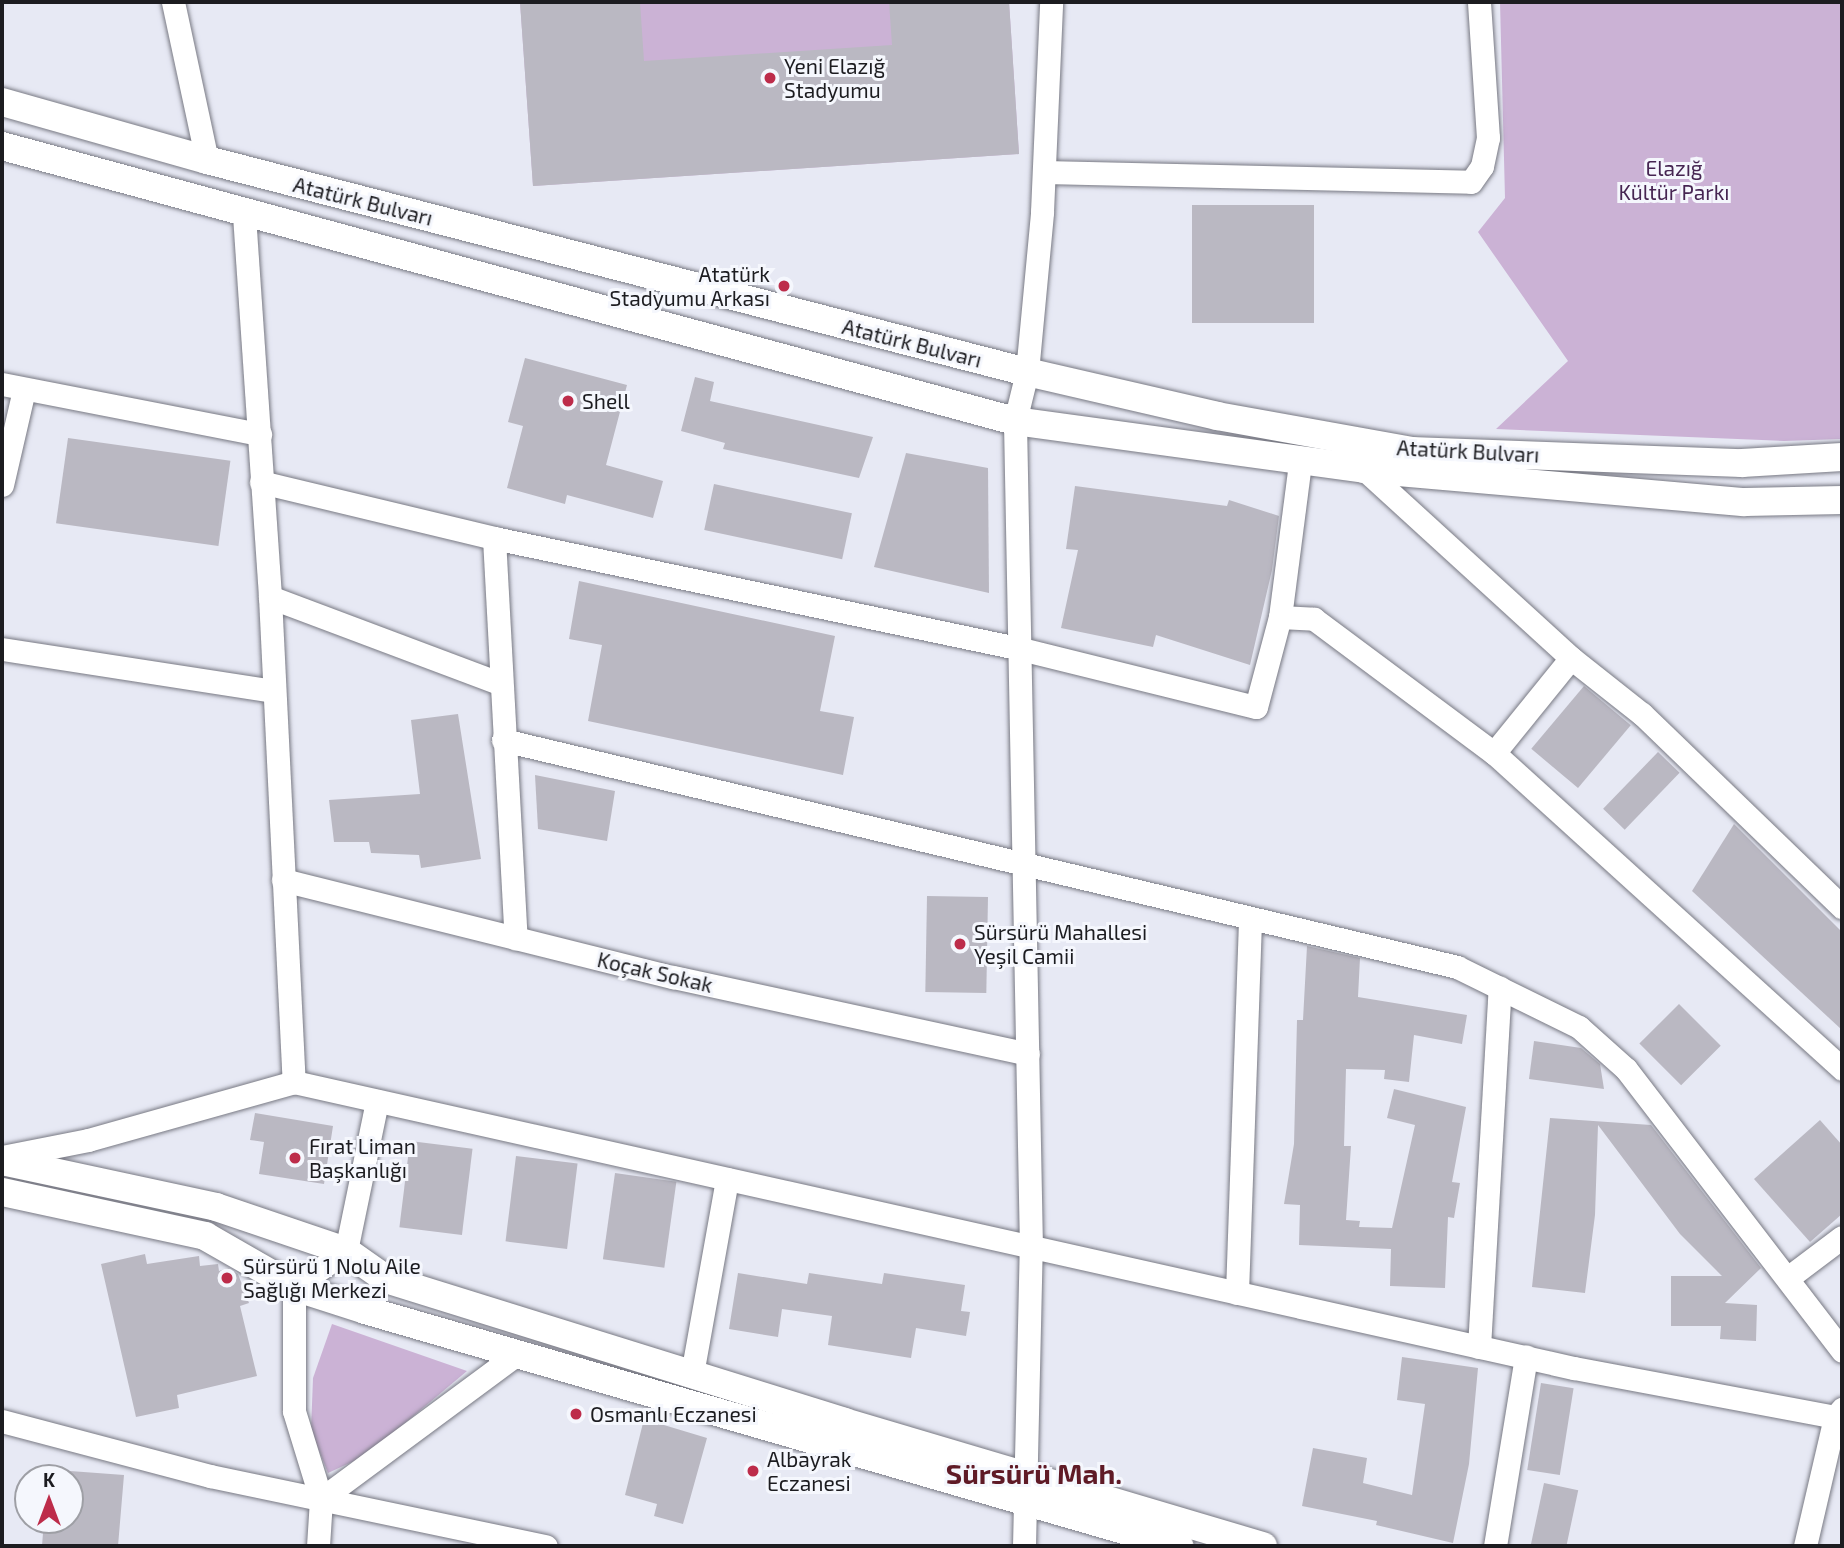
<!DOCTYPE html>
<meta charset="utf-8">
<style>
body{margin:0}
#map{position:relative;width:1844px;height:1548px;overflow:hidden;background:#e7e9f4;font-family:"Exo 2",sans-serif}
div>[style]{position:absolute}
.green>*{inset:0;background:#cbb2d5}
.building>*{inset:0;background:#bab8c2;transform-origin:0 0}
.roads{filter:drop-shadow(0 0 2px #787983) drop-shadow(0 0 2px #787983)}
.minor>*{height:23px;margin:-11.5px;padding:0 11.5px;transform-origin:11.5px;border-radius:11.5px;background:#fff}
.major>*{height:28px;margin:-14px;padding:0 14px;transform-origin:14px;border-radius:14px;background:#fff}
.dots>*{width:19px;height:19px;translate:-50% -50%;box-sizing:border-box;border:4px solid #f5f7fd;border-radius:50%}
span{translate:-50% -50%;white-space:nowrap;text-align:center;line-height:1.15;-webkit-text-stroke:6px #f5f7fd;paint-order:stroke}
.poi-label{font-size:21px;color:#1c1c20}
.left{translate:0 -50%;text-align:left}
.right{translate:-100% -50%;text-align:right}
.park-label{font-size:21px;color:#462552}
.street-label{font-size:21px;color:#1c1c20}
.district-label{font-size:28px;color:#5f1a26;font-weight:700}
.frame{position:absolute;inset:0;border:4px solid #1c1c20;pointer-events:none}
.north{position:absolute;left:14px;top:1464px;width:70px;height:70px;box-sizing:border-box;background:#f5f7fd;border:2px solid #9e9fa5;border-radius:50%;rotate:0deg;font-size:19px;font-weight:700;line-height:28px;text-align:center;color:#1c1c20}
.north::after{content:'';display:block;margin:auto;width:24px;height:32px;background:#bd2c4a;clip-path:polygon(50% 0,100% 100%,50% 72%,0 100%)}
</style>
<div id="map">
<div class="green">
<i style="clip-path:polygon(520px 2px,1009px 2px,1019px 154px,533px 186px)"></i>
<i style="clip-path:polygon(1500px 2px,1842px 2px,1842px 439px,1784px 441px,1496px 429px,1568px 361px,1478px 232px,1505px 198px)"></i>
<i style="clip-path:polygon(332px 1324px,467px 1371px,367px 1455px,328px 1473px,311px 1431px,313px 1378px)"></i>
</div>
<div class="building">
<i style="clip-path:polygon(520px 2px,640px 2px,644px 61px,892px 45px,889px 2px,1009px 2px,1019px 154px,533px 186px)"></i>
<i style="left:1192px;top:205px;width:122px;height:118px"></i>
<i style="clip-path:polygon(525px 358px,627px 385px,606px 465px,663px 481px,653px 518px,567px 495px,565px 504px,507px 488px,523px 426px,508px 422px)"></i>
<i style="clip-path:polygon(695px 377px,714px 382px,710px 401px,873px 437px,859px 478px,723px 449px,725px 443px,681px 431px)"></i>
<i style="left:68px;top:438px;width:164px;height:86px;rotate:8deg"></i>
<i style="clip-path:polygon(906px 453px,988px 468px,989px 593px,874px 567px)"></i>
<i style="left:714px;top:484px;width:141px;height:47px;rotate:12deg"></i>
<i style="clip-path:polygon(1075px 486px,1227px 506px,1229px 500px,1279px 516px,1272px 570px,1250px 665px,1156px 635px,1153px 647px,1061px 628px,1078px 550px,1066px 549px)"></i>
<i style="clip-path:polygon(579px 581px,835px 636px,820px 711px,854px 717px,843px 775px,588px 721px,602px 645px,569px 639px)"></i>
<i style="left:1584px;top:686px;width:61px;height:82px;rotate:40deg"></i>
<i style="clip-path:polygon(458px 714px,481px 859px,421px 868px,419px 855px,371px 853px,369px 842px,334px 842px,329px 800px,420px 794px,411px 720px)"></i>
<i style="left:1658px;top:752px;width:30px;height:79px;rotate:44deg"></i>
<i style="clip-path:polygon(535px 775px,615px 791px,607px 841px,538px 829px)"></i>
<i style="clip-path:polygon(1734px 824px,1842px 932px,1842px 1030px,1692px 891px)"></i>
<i style="left:927px;top:896px;width:61px;height:96px;rotate:1deg"></i>
<i style="clip-path:polygon(1307px 946px,1360px 958px,1358px 997px,1467px 1015px,1462px 1044px,1414px 1035px,1409px 1082px,1384px 1079px,1385px 1070px,1346px 1069px,1344px 1146px,1351px 1146px,1346px 1220px,1360px 1221px,1359px 1227px,1392px 1228px,1415px 1125px,1387px 1118px,1394px 1089px,1466px 1107px,1452px 1182px,1460px 1183px,1454px 1218px,1448px 1217px,1445px 1288px,1390px 1286px,1391px 1249px,1299px 1245px,1300px 1205px,1284px 1204px,1294px 1144px,1297px 1020px,1303px 1020px)"></i>
<i style="left:1679px;top:1004px;width:59px;height:56px;rotate:45deg"></i>
<i style="clip-path:polygon(1534px 1041px,1581px 1048px,1600px 1064px,1604px 1089px,1529px 1079px)"></i>
<i style="clip-path:polygon(255px 1113px,333px 1126px,324px 1184px,259px 1174px,264px 1142px,250px 1140px)"></i>
<i style="clip-path:polygon(1550px 1118px,1651px 1125px,1761px 1268px,1725px 1303px,1757px 1305px,1756px 1341px,1720px 1339px,1721px 1326px,1671px 1326px,1671px 1276px,1722px 1276px,1680px 1234px,1598px 1125px,1595px 1215px,1585px 1293px,1532px 1287px)"></i>
<i style="clip-path:polygon(1820px 1120px,1842px 1145px,1842px 1214px,1810px 1242px,1754px 1179px)"></i>
<i style="left:410px;top:1141px;width:63px;height:87px;rotate:7deg"></i>
<i style="left:516px;top:1156px;width:62px;height:86px;rotate:7deg"></i>
<i style="left:615px;top:1173px;width:62px;height:87px;rotate:8deg"></i>
<i style="clip-path:polygon(145px 1254px,147px 1264px,199px 1256px,200px 1266px,218px 1264px,219px 1271px,228px 1268px,238px 1274px,249px 1303px,240px 1306px,257px 1376px,177px 1395px,179px 1408px,136px 1417px,101px 1264px)"></i>
<i style="clip-path:polygon(738px 1273px,807px 1284px,809px 1273px,882px 1284px,884px 1273px,965px 1285px,961px 1311px,970px 1312px,966px 1336px,916px 1328px,911px 1358px,828px 1345px,832px 1316px,782px 1309px,778px 1337px,729px 1329px)"></i>
<i style="clip-path:polygon(1402px 1357px,1478px 1368px,1469px 1464px,1453px 1543px,1376px 1525px,1377px 1521px,1302px 1506px,1313px 1448px,1367px 1458px,1363px 1483px,1412px 1495px,1425px 1404px,1397px 1400px)"></i>
<i style="left:1541px;top:1383px;width:33px;height:88px;rotate:9deg"></i>
<i style="clip-path:polygon(644px 1419px,707px 1438px,683px 1524px,654px 1516px,657px 1504px,625px 1495px)"></i>
<i style="clip-path:polygon(70px 1471px,124px 1475px,118px 1546px,42px 1546px,44px 1520px,70px 1520px)"></i>
<i style="left:1544px;top:1483px;width:35px;height:65px;rotate:12deg"></i>
</div>
<div class="roads">
<div class="minor">
<i style="left:173px;top:2px;width:162px;rotate:77.9deg"></i>
<i style="left:1044px;top:172px;width:427px;rotate:1.3deg"></i>
<i style="left:1471px;top:182px;width:19px;rotate:-55deg"></i>
<i style="left:1482px;top:166px;width:29px;rotate:-78deg"></i>
<i style="left:1488px;top:138px;width:136px;rotate:-93.8deg"></i>
<i style="left:244px;top:215px;width:383px;rotate:86.1deg"></i>
<i style="left:270px;top:597px;width:486px;rotate:87.2deg"></i>
<i style="left:2px;top:384px;width:263px;rotate:11deg"></i>
<i style="left:1364px;top:469px;width:280px;rotate:42.4deg"></i>
<i style="left:1571px;top:658px;width:90px;rotate:38.3deg"></i>
<i style="left:1642px;top:714px;width:278px;rotate:44deg"></i>
<i style="left:261px;top:482px;width:240px;rotate:13.5deg"></i>
<i style="left:494px;top:538px;width:534px;rotate:11.88deg"></i>
<i style="left:1017px;top:648px;width:246px;rotate:13.9deg"></i>
<i style="left:1256px;top:707px;width:93px;rotate:-75.1deg"></i>
<i style="left:1280px;top:617px;width:34px;rotate:3deg"></i>
<i style="left:1314px;top:619px;width:224px;rotate:36.7deg"></i>
<i style="left:1494px;top:753px;width:470px;rotate:42.2deg"></i>
<i style="left:2px;top:485px;width:98px;rotate:-77deg"></i>
<i style="left:494px;top:538px;width:401px;rotate:86.9deg"></i>
<i style="left:270px;top:597px;width:245px;rotate:20.6deg"></i>
<i style="left:1280px;top:617px;width:155px;rotate:-82.6deg"></i>
<i style="left:2px;top:649px;width:274px;rotate:8.8deg"></i>
<i style="left:503px;top:740px;width:981px;rotate:13.38deg"></i>
<i style="left:1457px;top:967px;width:136px;rotate:26.2deg"></i>
<i style="left:1579px;top:1027px;width:63px;rotate:41.8deg"></i>
<i style="left:1626px;top:1069px;width:355px;rotate:52.5deg"></i>
<i style="left:1494px;top:753px;width:122px;rotate:-51deg"></i>
<i style="left:283px;top:880px;width:402px;rotate:14deg"></i>
<i style="left:673px;top:977px;width:363px;rotate:12.2deg"></i>
<i style="left:2px;top:1157px;width:88px;rotate:-11.2deg"></i>
<i style="left:88px;top:1140px;width:214px;rotate:-15.7deg"></i>
<i style="left:294px;top:1082px;width:1312px;rotate:12.6deg"></i>
<i style="left:1574px;top:1368px;width:266px;rotate:10.6deg"></i>
<i style="left:1835px;top:1417px;width:11px;rotate:-49deg"></i>
<i style="left:1789px;top:1277px;width:66px;rotate:-37deg"></i>
<i style="left:1237px;top:1293px;width:372px;rotate:-88deg"></i>
<i style="left:1479px;top:1347px;width:360px;rotate:-86.7deg"></i>
<i style="left:692px;top:1374px;width:198px;rotate:-79.8deg"></i>
<i style="left:2px;top:1421px;width:215px;rotate:14.8deg"></i>
<i style="left:210px;top:1476px;width:343px;rotate:11.8deg"></i>
<i style="left:321px;top:1499px;width:240px;rotate:-36.5deg"></i>
<i style="left:318px;top:1546px;width:47px;rotate:-86.3deg"></i>
<i style="left:321px;top:1499px;width:92px;rotate:-107.1deg"></i>
<i style="left:294px;top:1411px;width:124px;rotate:-90deg"></i>
<i style="left:294px;top:1287px;width:63px;rotate:-34.7deg"></i>
<i style="left:346px;top:1251px;width:153px;rotate:-78.3deg"></i>
<i style="left:1024px;top:1546px;width:298px;rotate:-88.7deg"></i>
<i style="left:1031px;top:1248px;width:827px;rotate:-91.11deg"></i>
<i style="left:1015px;top:421px;width:50px;rotate:-76.2deg"></i>
<i style="left:1027px;top:372px;width:161px;rotate:-84.6deg"></i>
<i style="left:1042px;top:212px;width:210px;rotate:-87.5deg"></i>
<i style="left:1495px;top:1546px;width:192px;rotate:-80.7deg"></i>
<i style="left:1805px;top:1546px;width:132px;rotate:-76.9deg"></i>
</div>
<div class="major">
<i style="left:2px;top:102px;width:213px;rotate:15.8deg"></i>
<i style="left:207px;top:160px;width:847px;rotate:14.5deg"></i>
<i style="left:1027px;top:372px;width:195px;rotate:13deg"></i>
<i style="left:1217px;top:416px;width:197px;rotate:10.2deg"></i>
<i style="left:1411px;top:451px;width:331px;rotate:2.1deg"></i>
<i style="left:1742px;top:463px;width:100px;rotate:-3.4deg"></i>
<i style="left:2px;top:146px;width:1050px;rotate:15.19deg"></i>
<i style="left:1015px;top:421px;width:352px;rotate:7.8deg"></i>
<i style="left:1364px;top:469px;width:382px;rotate:5deg"></i>
<i style="left:1745px;top:502px;width:97px;rotate:-1.2deg"></i>
<i style="left:2px;top:1161px;width:219px;rotate:12.1deg"></i>
<i style="left:216px;top:1207px;width:137px;rotate:18.7deg"></i>
<i style="left:346px;top:1251px;width:49px;rotate:35deg"></i>
<i style="left:386px;top:1279px;width:480px;rotate:17.3deg"></i>
<i style="left:844px;top:1422px;width:437px;rotate:16.5deg"></i>
<i style="left:2px;top:1192px;width:208px;rotate:12.2deg"></i>
<i style="left:205px;top:1236px;width:103px;rotate:29.8deg"></i>
<i style="left:294px;top:1287px;width:75px;rotate:17.9deg"></i>
<i style="left:365px;top:1310px;width:848px;rotate:16.17deg"></i>
</div>
</div>
<div class="dots">
<i style="left:770px;top:78px;background:#bd2c4a"></i>
<i style="left:784px;top:286px;background:#bd2c4a"></i>
<i style="left:568px;top:401px;background:#bd2c4a"></i>
<i style="left:960px;top:944px;background:#bd2c4a"></i>
<i style="left:295px;top:1158px;background:#bd2c4a"></i>
<i style="left:227px;top:1278px;background:#bd2c4a"></i>
<i style="left:576px;top:1414px;background:#bd2c4a"></i>
<i style="left:753px;top:1471px;background:#bd2c4a"></i>
</div>
<div class="poi-label">
<span class="left" style="left:784px;top:78px">Yeni Elazığ<br>Stadyumu</span>
<span class="right" style="left:770px;top:286px">Atatürk<br>Stadyumu Arkası</span>
<span class="left" style="left:582px;top:401px">Shell</span>
<span class="left" style="left:974px;top:944px">Sürsürü Mahallesi<br>Yeşil Camii</span>
<span class="left" style="left:309px;top:1158px">Fırat Liman<br>Başkanlığı</span>
<span class="left" style="left:243px;top:1278px">Sürsürü 1 Nolu Aile<br>Sağlığı Merkezi</span>
<span class="left" style="left:590px;top:1414px">Osmanlı Eczanesi</span>
<span class="left" style="left:767px;top:1471px">Albayrak<br>Eczanesi</span>
</div>
<div class="park-label">
<span style="left:1674px;top:180px">Elazığ<br>Kültür Parkı</span>
</div>
<div class="street-label">
<span style="left:363px;top:201px;rotate:14deg">Atatürk Bulvarı</span>
<span style="left:912px;top:343px;rotate:14deg">Atatürk Bulvarı</span>
<span style="left:1468px;top:451px;rotate:3deg">Atatürk Bulvarı</span>
<span style="left:655px;top:972px;rotate:13deg">Koçak Sokak</span>
</div>
<div class="district-label">
<span style="left:1034px;top:1473px">Sürsürü Mah.</span>
</div>
<div class="frame"></div>
<div class="north">K</div>
</div>
